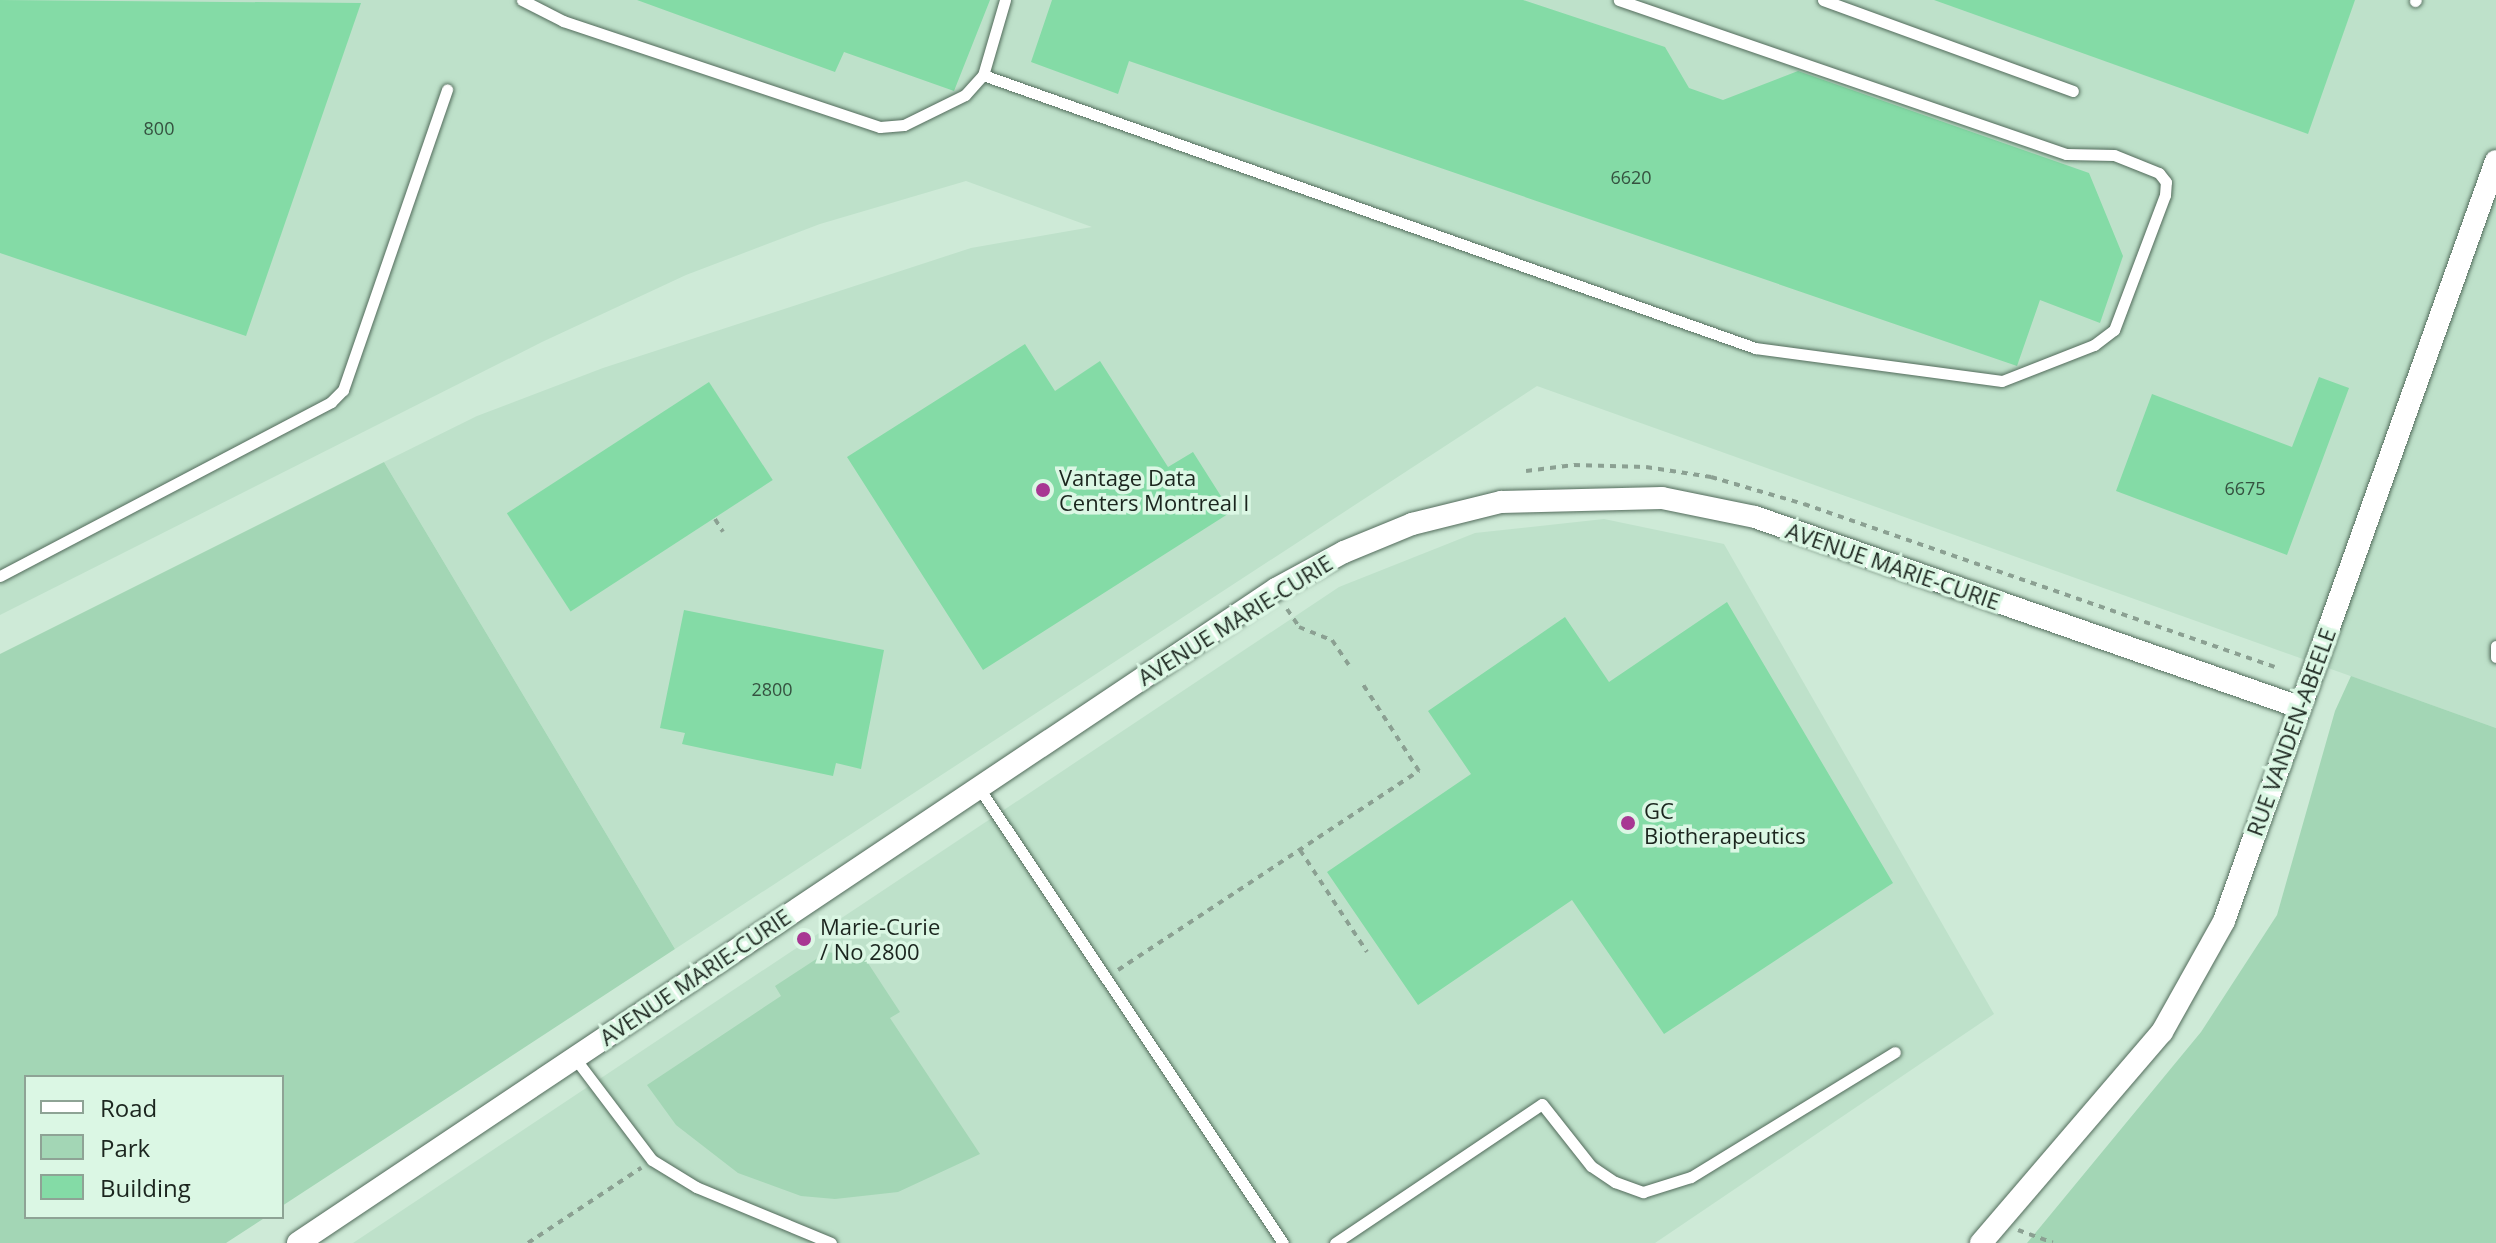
<!DOCTYPE html>
<style>
body{margin:0}
#map{position:relative;width:2496px;height:1243px;overflow:hidden;background:#ceead7;font-family:"Open Sans",sans-serif}
div>[style]{position:absolute}
.built>*{inset:0;background:#bee1ca}
.green>*{inset:0;background:#a3d6b5}
.building>*{inset:0;background:#84dba6;transform-origin:0 0}
.path>*{height:4px;margin-top:-2px;transform-origin:0;background:repeating-linear-gradient(90deg,#8ba092 0 6px,transparent 0 12px)}
.roads{filter:drop-shadow(0 0 2px #526b5b) drop-shadow(0 0 2px #526b5b)}
.service>*{height:11px;margin:-5.5px;padding:0 5.5px;transform-origin:5.5px;border-radius:5.5px;background:#fff}
.minor>*{height:22px;margin:-11px;padding:0 11px;transform-origin:11px;border-radius:11px;background:#fff}
.dots>*{width:22px;height:22px;translate:-50% -50%;box-sizing:border-box;border:4px solid #dbf7e4;border-radius:50%}
span{translate:-50% -50%;white-space:nowrap;text-align:center;line-height:1.15;-webkit-text-stroke:7px #dbf7e4;paint-order:stroke}
.number-label{font-size:18px;color:#355240}
.number-label span{-webkit-text-stroke-width:0}
.poi-label{font-size:22px;color:#1b251e}
.left{translate:0 -50%;text-align:left}
.street-label{font-size:22px;color:#1b251e}
.legend{position:absolute;left:24px;top:1075px;width:260px;height:144px;box-sizing:border-box;background:#dbf7e4;border:2px solid #8ea395;margin:0;padding:10px 14px;list-style:none;font-size:24px;color:#1b251e}
.legend li{display:flex;align-items:center;gap:16px;height:40px}
.legend b{width:40px;border:2px solid #8ea395}
</style>
<div id="map">
<div class="built">
<i style="clip-path:polygon(0 0,2496px 0,2496px 728px,1537px 386px,675px 949px,384px 462px,477px 416px,603px 368px,971px 248px,1092px 227px,966px 181px,820px 224px,686px 275px,542px 342px,0 615px)"></i>
<i style="clip-path:polygon(1604px 519px,1724px 544px,1994px 1014px,1655px 1243px,353px 1243px,1339px 587px,1475px 533px)"></i>
</div>
<div class="green">
<i style="clip-path:polygon(384px 462px,675px 949px,282px 1206px,282px 1077px,26px 1077px,26px 1217px,266px 1217px,226px 1243px,0 1243px,0 654px)"></i>
<i style="clip-path:polygon(2351px 676px,2496px 728px,2496px 1243px,2027px 1243px,2201px 1032px,2277px 915px,2335px 711px)"></i>
<i style="clip-path:polygon(827px 952px,864px 957px,900px 1012px,890px 1018px,980px 1154px,898px 1192px,835px 1199px,801px 1196px,738px 1173px,676px 1125px,647px 1085px,781px 996px,775px 986px)"></i>
</div>
<div class="building">
<i style="clip-path:polygon(0 0,361px 3px,246px 336px,0 253px)"></i>
<i style="clip-path:polygon(637px 0,990px 0,954px 91px,844px 52px,835px 72px)"></i>
<i style="clip-path:polygon(1052px 0,1523px 0,1665px 47px,1689px 88px,1723px 100px,1798px 71px,2089px 173px,2123px 256px,2100px 323px,2040px 300px,2017px 366px,1129px 61px,1118px 94px,1031px 62px)"></i>
<i style="clip-path:polygon(1934px 0,2355px 0,2308px 134px)"></i>
<i style="clip-path:polygon(1025px 344px,1055px 391px,1100px 361px,1168px 467px,1193px 452px,1231px 512px,983px 670px,847px 457px)"></i>
<i style="clip-path:polygon(2319px 377px,2349px 388px,2287px 555px,2116px 491px,2152px 394px,2292px 447px)"></i>
<i style="left:709px;top:382px;width:117px;height:241px;rotate:57deg"></i>
<i style="clip-path:polygon(1727px 602px,1893px 883px,1664px 1034px,1572px 900px,1418px 1005px,1327px 872px,1471px 774px,1428px 711px,1565px 617px,1609px 682px)"></i>
<i style="clip-path:polygon(684px 610px,884px 650px,861px 769px,836px 763px,833px 776px,682px 744px,685px 733px,660px 728px)"></i>
</div>
<div class="path">
<i style="left:1526px;top:471px;width:48px;rotate:-7.1deg"></i>
<i style="left:1574px;top:465px;width:72px;rotate:1.6deg"></i>
<i style="left:1646px;top:467px;width:66px;rotate:8.7deg"></i>
<i style="left:1711px;top:477px;width:97px;rotate:16.2deg"></i>
<i style="left:1804px;top:504px;width:498px;rotate:19.1deg"></i>
<i style="left:715px;top:519px;width:15px;rotate:58deg"></i>
<i style="left:1287px;top:609px;width:22px;rotate:56deg"></i>
<i style="left:1299px;top:627px;width:35px;rotate:22deg"></i>
<i style="left:1332px;top:640px;width:30px;rotate:56deg"></i>
<i style="left:1300px;top:850px;width:122px;rotate:56.7deg"></i>
<i style="left:1118px;top:970px;width:361px;rotate:-33.5deg"></i>
<i style="left:1419px;top:771px;width:105px;rotate:-122.9deg"></i>
<i style="left:2018px;top:1230px;width:37px;rotate:20deg"></i>
<i style="left:528px;top:1243px;width:136px;rotate:-33.6deg"></i>
</div>
<div class="roads">
<div class="service">
<i style="left:522px;top:0;width:46px;rotate:27.1deg"></i>
<i style="left:563px;top:21px;width:334px;rotate:18.5deg"></i>
<i style="left:880px;top:127px;width:24px;rotate:-5deg"></i>
<i style="left:904px;top:125px;width:68px;rotate:-26.2deg"></i>
<i style="left:965px;top:95px;width:27px;rotate:-48deg"></i>
<i style="left:1005px;top:0;width:78px;rotate:106.3deg"></i>
<i style="left:983px;top:75px;width:819px;rotate:19.47deg"></i>
<i style="left:1755px;top:348px;width:249px;rotate:7.6deg"></i>
<i style="left:2002px;top:381px;width:99px;rotate:-21.4deg"></i>
<i style="left:2094px;top:345px;width:25px;rotate:-37deg"></i>
<i style="left:2114px;top:330px;width:144px;rotate:-69.3deg"></i>
<i style="left:2165px;top:195px;width:13px;rotate:-86deg"></i>
<i style="left:2166px;top:182px;width:11px;rotate:-128deg"></i>
<i style="left:2159px;top:173px;width:48px;rotate:-158.2deg"></i>
<i style="left:2114px;top:155px;width:48px;rotate:-178.8deg"></i>
<i style="left:2066px;top:154px;width:473px;rotate:-161deg"></i>
<i style="left:1823px;top:0;width:266px;rotate:20deg"></i>
<i style="left:2415px;top:1px;width:1px;rotate:-45deg"></i>
<i style="left:0;top:576px;width:374px;rotate:-27.7deg"></i>
<i style="left:331px;top:402px;width:17px;rotate:-45deg"></i>
<i style="left:343px;top:390px;width:318px;rotate:-70.9deg"></i>
<i style="left:2496px;top:646px;width:11px;rotate:90deg"></i>
<i style="left:979px;top:788px;width:547px;rotate:56.25deg"></i>
<i style="left:574px;top:1057px;width:129px;rotate:52.9deg"></i>
<i style="left:652px;top:1160px;width:52px;rotate:31.5deg"></i>
<i style="left:696px;top:1187px;width:146px;rotate:22.5deg"></i>
<i style="left:1335px;top:1243px;width:249px;rotate:-33.9deg"></i>
<i style="left:1542px;top:1104px;width:79px;rotate:51.7deg"></i>
<i style="left:1591px;top:1166px;width:29px;rotate:34deg"></i>
<i style="left:1615px;top:1182px;width:30px;rotate:20deg"></i>
<i style="left:1643px;top:1192px;width:50px;rotate:-17.4deg"></i>
<i style="left:1691px;top:1177px;width:239px;rotate:-31.5deg"></i>
</div>
<div class="minor">
<i style="left:298px;top:1243px;width:1177px;rotate:-33.77deg"></i>
<i style="left:1276px;top:589px;width:77px;rotate:-28.6deg"></i>
<i style="left:1344px;top:552px;width:74px;rotate:-22.4deg"></i>
<i style="left:1412px;top:524px;width:92px;rotate:-13.9deg"></i>
<i style="left:1501px;top:502px;width:161px;rotate:-1.4deg"></i>
<i style="left:1662px;top:498px;width:95px;rotate:11.5deg"></i>
<i style="left:1755px;top:517px;width:576px;rotate:19.25deg"></i>
<i style="left:1981px;top:1243px;width:278px;rotate:-49.4deg"></i>
<i style="left:2162px;top:1032px;width:127px;rotate:-60.8deg"></i>
<i style="left:2224px;top:921px;width:807px;rotate:-70.31deg"></i>
</div>
</div>
<div class="dots">
<i style="left:1043px;top:490px;background:#a83793"></i>
<i style="left:1628px;top:823px;background:#a83793"></i>
<i style="left:804px;top:939px;background:#a83793"></i>
</div>
<div class="number-label">
<span style="left:159px;top:128px">800</span>
<span style="left:1631px;top:177px">6620</span>
<span style="left:2245px;top:488px">6675</span>
<span style="left:772px;top:689px">2800</span>
</div>
<div class="poi-label">
<span class="left" style="left:1059px;top:490px">Vantage Data<br>Centers Montreal I</span>
<span class="left" style="left:1644px;top:823px">GC<br>Biotherapeutics</span>
<span class="left" style="left:820px;top:939px">Marie-Curie<br>/ No 2800</span>
</div>
<div class="street-label">
<span style="left:1893px;top:566px;rotate:19deg">AVENUE MARIE-CURIE</span>
<span style="left:1235px;top:620px;rotate:-32deg">AVENUE MARIE-CURIE</span>
<span style="left:2291px;top:732px;rotate:-70deg">RUE VANDEN-ABEELE</span>
<span style="left:695px;top:977px;rotate:-34deg">AVENUE MARIE-CURIE</span>
</div>
<ul class="legend">
<li><b style="height:10px;background:#fff"></b>Road</li>
<li><b style="height:22px;background:#a3d6b5"></b>Park</li>
<li><b style="height:22px;background:#84dba6"></b>Building</li>
</ul>
</div>
